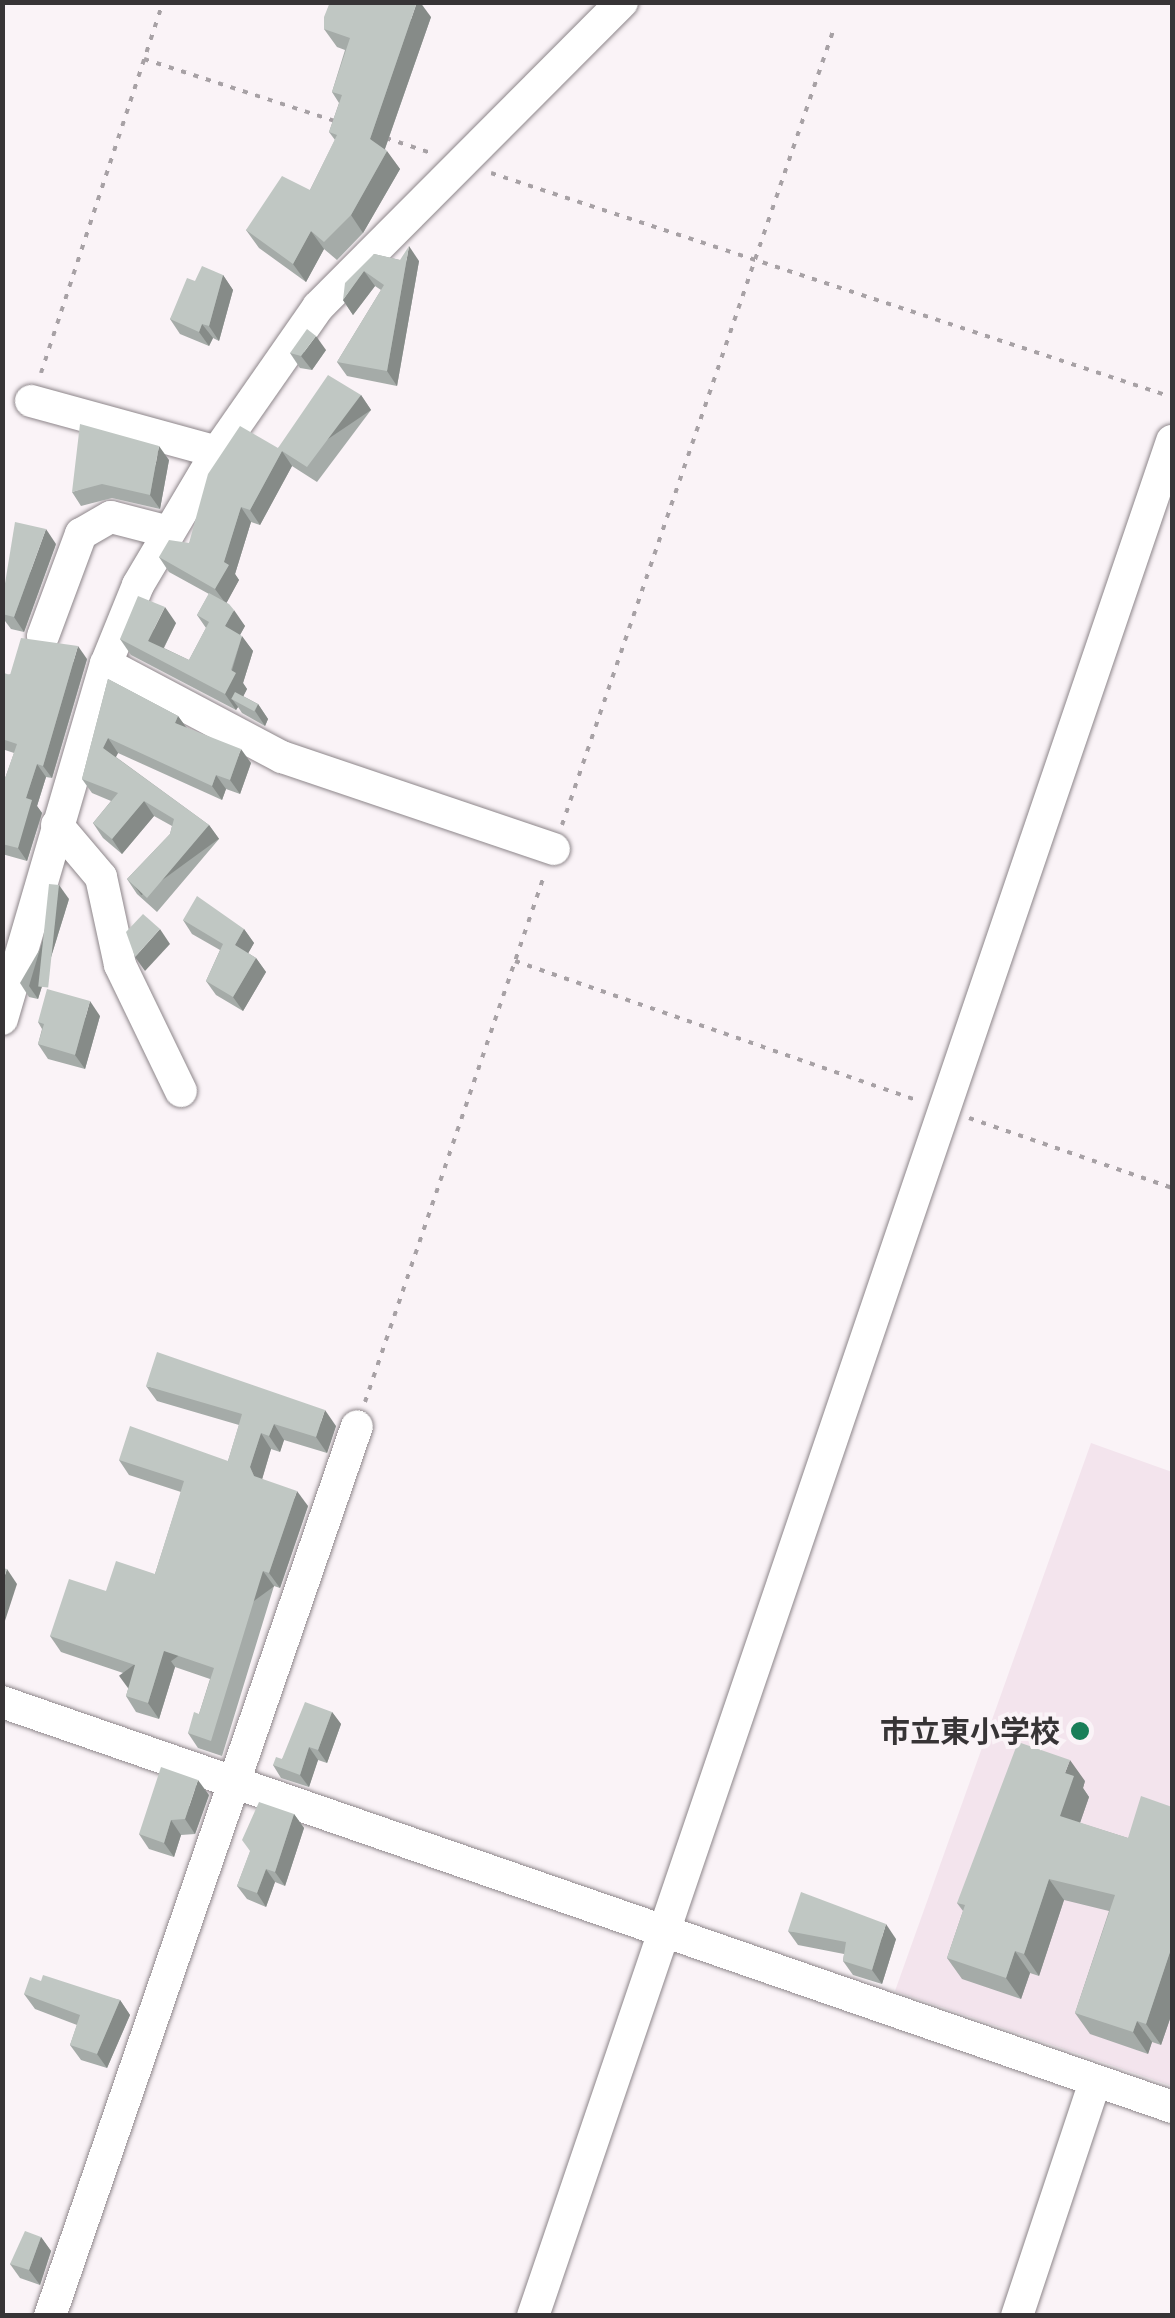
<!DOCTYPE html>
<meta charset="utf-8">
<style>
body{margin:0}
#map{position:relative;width:1175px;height:2318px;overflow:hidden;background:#faf3f7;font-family:"Open Sans","Noto Sans JP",sans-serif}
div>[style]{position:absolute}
.built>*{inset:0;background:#f3e4ed}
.path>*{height:4px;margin-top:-2px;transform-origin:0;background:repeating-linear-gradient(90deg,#a7a1a5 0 5px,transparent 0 13px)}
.roads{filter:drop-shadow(0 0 2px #8d868a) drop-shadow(0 0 2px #8d868a)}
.minor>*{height:32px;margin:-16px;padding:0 16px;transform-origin:16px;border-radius:16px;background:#fff}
.wall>*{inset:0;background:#a5aba8}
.shaded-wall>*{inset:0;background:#868b88;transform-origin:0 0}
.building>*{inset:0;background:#c0c7c3;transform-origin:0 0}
.dots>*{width:28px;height:28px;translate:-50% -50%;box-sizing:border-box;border:5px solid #faf3f7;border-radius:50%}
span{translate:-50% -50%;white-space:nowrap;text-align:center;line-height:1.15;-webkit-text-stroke:8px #faf3f7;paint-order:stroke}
.poi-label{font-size:30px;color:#373436;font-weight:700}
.right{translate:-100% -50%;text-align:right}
.frame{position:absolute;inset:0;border:5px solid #373436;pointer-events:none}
</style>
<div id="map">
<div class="built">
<i style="clip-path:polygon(1091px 1443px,1172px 1472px,1172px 2086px,895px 1991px)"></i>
</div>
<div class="path">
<i style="left:144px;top:59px;width:201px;rotate:18deg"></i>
<i style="left:386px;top:138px;width:51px;rotate:18.4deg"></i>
<i style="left:491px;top:173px;width:717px;rotate:18.21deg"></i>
<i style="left:41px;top:373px;width:391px;rotate:-71.8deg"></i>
<i style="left:562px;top:825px;width:839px;rotate:-71.15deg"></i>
<i style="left:515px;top:961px;width:425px;rotate:19.1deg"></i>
<i style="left:969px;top:1118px;width:215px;rotate:19deg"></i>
<i style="left:365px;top:1402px;width:556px;rotate:-71.21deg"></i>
</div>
<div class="roads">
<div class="minor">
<i style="left:31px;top:401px;width:193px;rotate:15.3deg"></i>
<i style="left:43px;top:636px;width:109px;rotate:-69.6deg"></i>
<i style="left:81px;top:534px;width:34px;rotate:-30deg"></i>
<i style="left:111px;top:517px;width:60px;rotate:14.5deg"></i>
<i style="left:106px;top:664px;width:199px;rotate:27.9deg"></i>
<i style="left:282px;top:757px;width:287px;rotate:18.7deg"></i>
<i style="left:57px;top:825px;width:68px;rotate:49.8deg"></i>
<i style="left:101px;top:877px;width:90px;rotate:77.8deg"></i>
<i style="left:120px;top:965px;width:140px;rotate:64.2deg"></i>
<i style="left:2px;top:1019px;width:370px;rotate:-73.7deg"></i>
<i style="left:106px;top:664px;width:85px;rotate:-67.9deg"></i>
<i style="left:138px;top:585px;width:155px;rotate:-59.3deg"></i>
<i style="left:217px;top:452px;width:177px;rotate:-55.1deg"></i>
<i style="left:318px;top:307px;width:431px;rotate:-45.1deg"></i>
<i style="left:2px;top:1702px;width:1238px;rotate:19.09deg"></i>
<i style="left:50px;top:2316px;width:941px;rotate:-70.97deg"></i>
<i style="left:533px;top:2316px;width:1981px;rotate:-71.18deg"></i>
<i style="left:1017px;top:2316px;width:248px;rotate:-71.6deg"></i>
</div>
</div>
<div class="wall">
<i style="clip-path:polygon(431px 17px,385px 149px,400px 169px,363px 233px,337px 260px,324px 249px,306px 282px,259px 248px,246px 230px,310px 190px,335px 140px,329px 132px,339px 103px,332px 92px,345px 50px,337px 47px,324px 29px)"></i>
<i style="clip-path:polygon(374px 254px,400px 260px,419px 261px,397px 386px,347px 376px,337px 362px,381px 290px,375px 286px,353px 315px,343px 300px)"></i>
<i style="clip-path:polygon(223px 275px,233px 290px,219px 341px,213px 338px,209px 346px,180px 334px,170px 319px,195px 281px)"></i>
<i style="clip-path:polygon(326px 350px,312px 370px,300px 368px,290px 353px)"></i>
<i style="clip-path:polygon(361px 395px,371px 410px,317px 482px,292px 466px,260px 525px,251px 522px,235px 574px,239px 580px,226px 603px,245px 626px,240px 635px,253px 651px,243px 683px,247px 689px,243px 696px,258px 704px,268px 719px,265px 726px,242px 713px,238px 707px,236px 710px,131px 655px,120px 639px,176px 623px,164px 648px,189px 660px,206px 628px,197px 615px,209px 594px,169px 572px,159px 557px,189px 543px,278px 448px)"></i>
<i style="clip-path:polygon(169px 460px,160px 509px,112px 498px,81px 506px,72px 492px)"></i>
<i style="clip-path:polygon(56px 544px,24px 632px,11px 629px,2px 617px,2px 602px)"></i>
<i style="clip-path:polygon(87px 659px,52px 778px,46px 777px,37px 806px,42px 813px,27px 861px,2px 854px,2px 787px,14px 753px,2px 749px,2px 676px)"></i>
<i style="clip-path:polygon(108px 679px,178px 716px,186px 727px,251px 763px,240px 794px,226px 789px,222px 800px,118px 753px,116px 757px,209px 825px,219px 839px,157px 912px,137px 894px,127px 879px,170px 834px,172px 826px,154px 816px,122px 854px,103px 838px,93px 823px,111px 801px,92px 793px,82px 779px)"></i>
<i style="clip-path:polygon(69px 899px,38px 999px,29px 997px,20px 983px)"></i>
<i style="clip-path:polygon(183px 920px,244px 929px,254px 943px,248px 953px,256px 958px,266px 972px,243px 1011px,216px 995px,206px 981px,220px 950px,192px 934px)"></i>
<i style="clip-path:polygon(100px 1016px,85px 1069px,48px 1059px,38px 1044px,42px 1029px,38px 1022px)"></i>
<i style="clip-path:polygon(146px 1386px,336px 1426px,327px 1453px,284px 1440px,280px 1452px,271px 1449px,262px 1479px,308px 1506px,280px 1588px,274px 1586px,222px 1756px,198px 1748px,188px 1733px,199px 1714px,210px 1679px,175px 1667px,159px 1719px,136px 1712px,126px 1696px,132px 1676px,61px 1652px,50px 1636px,106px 1591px,155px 1574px,181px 1492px,129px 1475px,119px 1460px,228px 1461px,239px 1425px,157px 1401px)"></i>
<i style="clip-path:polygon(332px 1712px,341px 1724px,327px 1763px,318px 1760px,309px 1787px,281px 1778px,273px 1765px,282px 1759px)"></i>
<i style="clip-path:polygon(1085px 1781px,1083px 1788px,1089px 1797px,1080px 1823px,1128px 1838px,1172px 1807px,1172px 2013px,1161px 2045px,1152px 2042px,1148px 2054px,1090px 2034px,1075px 2013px,1109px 1911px,1064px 1900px,1039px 1976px,1030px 1973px,1021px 1999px,962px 1979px,947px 1958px,963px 1911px,957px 1903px)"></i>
<i style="clip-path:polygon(209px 1795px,195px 1834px,181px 1835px,174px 1857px,149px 1849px,139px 1834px)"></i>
<i style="clip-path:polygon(294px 1814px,304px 1828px,285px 1886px,275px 1882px,266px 1907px,247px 1899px,237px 1886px,250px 1852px)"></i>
<i style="clip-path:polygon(788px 1931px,896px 1939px,882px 1984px,853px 1975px,843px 1961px,844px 1954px,798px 1945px)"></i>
<i style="clip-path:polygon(41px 1981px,120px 2000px,130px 2015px,107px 2068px,81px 2060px,70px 2045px,77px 2025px,35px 2009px,24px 1994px)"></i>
<i style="clip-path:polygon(41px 2237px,51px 2251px,40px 2285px,20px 2278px,10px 2264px)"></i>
</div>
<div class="shaded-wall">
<i style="clip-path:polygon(417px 2px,420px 2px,431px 17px,382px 157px,370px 139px)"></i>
<i style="clip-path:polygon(387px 151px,400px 169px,363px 233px,351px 215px)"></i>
<i style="clip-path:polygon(311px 231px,324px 249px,306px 282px,293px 264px)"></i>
<i style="clip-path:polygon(409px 246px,419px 261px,397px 386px,387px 371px)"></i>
<i style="clip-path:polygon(364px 271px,375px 286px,353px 315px,343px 300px)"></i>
<i style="clip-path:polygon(223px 275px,233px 290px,219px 341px,209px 326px)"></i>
<i style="clip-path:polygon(202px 324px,213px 338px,209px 346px,199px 332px)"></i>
<i style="clip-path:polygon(316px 336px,326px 350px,312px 370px,301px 356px)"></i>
<i style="left:361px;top:395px;width:18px;height:90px;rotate:56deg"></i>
<i style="clip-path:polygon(159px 446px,169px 460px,160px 509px,150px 495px)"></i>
<i style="clip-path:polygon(282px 451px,292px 466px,260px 525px,250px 510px)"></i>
<i style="clip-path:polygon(241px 507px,251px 522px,235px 574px,239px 580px,226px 604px,215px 589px)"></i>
<i style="clip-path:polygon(46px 529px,56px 544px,24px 632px,14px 617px)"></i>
<i style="clip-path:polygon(165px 607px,176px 623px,159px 657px,148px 641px)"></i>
<i style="clip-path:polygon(234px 610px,245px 626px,236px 642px,225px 626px)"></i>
<i style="clip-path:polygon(242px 636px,253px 651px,243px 683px,247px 689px,240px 703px,232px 699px,238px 707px,236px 710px,225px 694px)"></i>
<i style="clip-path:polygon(78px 646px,87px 659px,52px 778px,43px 766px)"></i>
<i style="clip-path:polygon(258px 704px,268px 719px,265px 726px,255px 711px)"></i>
<i style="clip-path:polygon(178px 716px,188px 730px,175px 723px)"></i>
<i style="clip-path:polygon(108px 738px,118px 753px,113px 762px,103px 748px)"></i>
<i style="clip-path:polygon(241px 749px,251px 763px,240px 794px,230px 780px)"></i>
<i style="clip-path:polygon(37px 764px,46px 777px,37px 806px,42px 813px,27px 861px,18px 848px,26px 798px)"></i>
<i style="clip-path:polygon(216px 775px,226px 789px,222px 800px,212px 786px)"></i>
<i style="clip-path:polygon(144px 801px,154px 816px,122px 854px,112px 839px)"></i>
<i style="left:209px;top:825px;width:17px;height:96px;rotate:54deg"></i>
<i style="clip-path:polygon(59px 885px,69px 899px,38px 999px,29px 986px)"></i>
<i style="clip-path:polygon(160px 929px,170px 944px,145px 971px,135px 957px)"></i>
<i style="clip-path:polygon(244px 929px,254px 943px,245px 959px,235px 945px)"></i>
<i style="clip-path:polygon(256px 958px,266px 972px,243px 1011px,233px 997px)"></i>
<i style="clip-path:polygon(90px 1001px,100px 1016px,85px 1069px,75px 1055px)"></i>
<i style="clip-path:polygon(325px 1410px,336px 1426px,327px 1453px,316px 1437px)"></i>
<i style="clip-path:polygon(274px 1424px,284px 1440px,280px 1452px,269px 1436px)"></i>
<i style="clip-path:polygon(261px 1433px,271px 1449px,261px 1483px,254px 1476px,250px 1467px)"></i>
<i style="clip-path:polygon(297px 1491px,308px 1506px,280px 1588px,269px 1573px)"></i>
<i style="clip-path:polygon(7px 1569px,17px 1584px,2px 1630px,2px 1584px)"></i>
<i style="left:263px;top:1571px;width:19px;height:178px;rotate:54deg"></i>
<i style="clip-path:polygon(164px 1651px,175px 1667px,159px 1719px,148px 1703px)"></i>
<i style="clip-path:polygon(332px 1712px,341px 1724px,327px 1763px,318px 1750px)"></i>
<i style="clip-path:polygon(309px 1747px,318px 1760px,309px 1787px,300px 1775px)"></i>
<i style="clip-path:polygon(1070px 1760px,1085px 1781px,1083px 1788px,1089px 1797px,1075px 1837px,1060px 1816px,1065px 1773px)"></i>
<i style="clip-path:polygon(198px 1780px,209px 1795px,195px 1834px,185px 1819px)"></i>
<i style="clip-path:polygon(294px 1814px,304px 1828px,285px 1886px,275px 1872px)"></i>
<i style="clip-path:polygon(171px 1820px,181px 1835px,174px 1857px,164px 1843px)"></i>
<i style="clip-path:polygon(266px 1869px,275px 1882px,266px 1907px,257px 1893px)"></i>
<i style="clip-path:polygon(1049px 1879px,1064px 1900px,1039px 1976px,1024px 1954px)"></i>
<i style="clip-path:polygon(886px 1924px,896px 1939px,882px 1984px,872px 1970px)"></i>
<i style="clip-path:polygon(1172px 1946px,1172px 2013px,1161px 2045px,1146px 2024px)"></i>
<i style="clip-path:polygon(1015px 1951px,1030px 1973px,1021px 1999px,1006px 1978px)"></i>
<i style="clip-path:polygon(120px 2000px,130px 2015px,107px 2068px,97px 2054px)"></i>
<i style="clip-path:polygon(1137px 2021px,1152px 2042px,1148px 2054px,1133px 2032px)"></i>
<i style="clip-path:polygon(41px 2237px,51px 2251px,40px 2285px,29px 2270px)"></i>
</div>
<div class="building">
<i style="clip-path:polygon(330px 2px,417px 2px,370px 139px,387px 151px,351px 215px,324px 242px,311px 231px,293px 264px,246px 230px,282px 176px,310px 190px,337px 135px,329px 132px,342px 95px,332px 92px,350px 38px,324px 29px,324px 17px)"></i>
<i style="clip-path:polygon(409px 246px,387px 371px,337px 362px,384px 285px,364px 271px,343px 300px,345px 283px,374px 254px,400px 260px)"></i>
<i style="clip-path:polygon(202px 266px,223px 275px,209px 326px,202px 324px,199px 332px,170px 319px,187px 278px,195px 281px)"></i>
<i style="clip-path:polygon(307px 329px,316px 336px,301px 356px,290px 353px)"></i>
<i style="clip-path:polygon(328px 375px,361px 395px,307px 467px,282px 451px,250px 510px,241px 507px,224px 562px,229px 565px,215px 589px,159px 557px,169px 540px,189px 543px,208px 474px,240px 426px,278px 448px)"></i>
<i style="clip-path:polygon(80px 424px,159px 446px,150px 495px,102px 484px,72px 492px)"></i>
<i style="clip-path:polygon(15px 522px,46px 529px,14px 617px,2px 614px,2px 602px)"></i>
<i style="clip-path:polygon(209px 593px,229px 604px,234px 610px,225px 626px,242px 636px,231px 670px,236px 673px,225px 694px,120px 639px,138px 596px,165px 607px,148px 641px,189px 660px,209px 622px,197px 615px)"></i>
<i style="clip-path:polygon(21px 638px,78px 646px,43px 766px,37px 764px,26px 798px,32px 800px,18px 848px,2px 844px,2px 787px,17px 744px,2px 739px,2px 676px,4px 673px,10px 675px)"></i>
<i style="clip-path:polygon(108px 679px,178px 716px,175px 723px,241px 749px,230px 780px,216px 775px,212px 786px,108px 738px,103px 748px,209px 825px,147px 898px,127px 879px,170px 834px,174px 819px,144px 801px,112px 839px,93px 823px,118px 793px,82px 779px)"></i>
<i style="left:235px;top:692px;width:26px;height:8px;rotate:28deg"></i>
<i style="left:49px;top:884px;width:10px;height:103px;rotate:6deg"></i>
<i style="clip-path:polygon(197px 896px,244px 929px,235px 945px,256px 958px,233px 997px,206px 981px,223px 944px,183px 920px)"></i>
<i style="clip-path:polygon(143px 914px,160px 929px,135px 957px,126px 932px)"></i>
<i style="clip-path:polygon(47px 989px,90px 1001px,75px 1055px,38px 1044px,44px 1024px,38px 1022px)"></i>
<i style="clip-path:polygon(157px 1352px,325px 1410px,316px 1437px,274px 1424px,269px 1436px,261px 1433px,250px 1467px,254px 1476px,297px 1491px,269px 1573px,263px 1571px,211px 1741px,188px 1733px,194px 1712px,199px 1714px,214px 1668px,164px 1651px,148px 1703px,126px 1696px,135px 1665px,50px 1636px,69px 1579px,106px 1591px,116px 1561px,155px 1574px,184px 1481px,119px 1460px,130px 1426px,228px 1461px,242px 1414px,146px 1386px)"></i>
<i style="clip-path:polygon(2px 1568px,7px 1569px,2px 1584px)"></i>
<i style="clip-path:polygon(305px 1702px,332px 1712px,318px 1750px,309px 1747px,300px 1775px,273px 1765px,276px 1757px,282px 1759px)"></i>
<i style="clip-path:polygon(1018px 1742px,1070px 1760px,1065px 1773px,1074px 1776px,1060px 1816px,1128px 1838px,1141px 1796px,1172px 1807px,1172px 1946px,1146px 2024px,1137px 2021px,1133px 2032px,1075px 2013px,1115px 1895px,1049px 1879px,1024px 1954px,1015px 1951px,1006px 1978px,947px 1958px,965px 1905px,957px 1903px)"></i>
<i style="clip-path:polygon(161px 1767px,198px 1780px,185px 1819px,171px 1820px,164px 1843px,139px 1834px)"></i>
<i style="clip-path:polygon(259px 1802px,294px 1814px,275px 1872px,266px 1869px,257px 1893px,237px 1886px,250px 1851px,242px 1840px)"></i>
<i style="clip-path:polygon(801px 1892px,886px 1924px,872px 1970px,843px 1961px,846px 1942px,788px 1931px)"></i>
<i style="clip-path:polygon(43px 1975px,120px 2000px,97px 2054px,70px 2045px,80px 2015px,24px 1994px,30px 1977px,41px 1981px)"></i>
<i style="clip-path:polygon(25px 2231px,41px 2237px,29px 2270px,10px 2264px)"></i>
</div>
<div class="dots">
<i style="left:1080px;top:1731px;background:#197e58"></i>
</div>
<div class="poi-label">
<span class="right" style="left:1060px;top:1731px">市立東小学校</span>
</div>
<div class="frame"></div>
</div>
